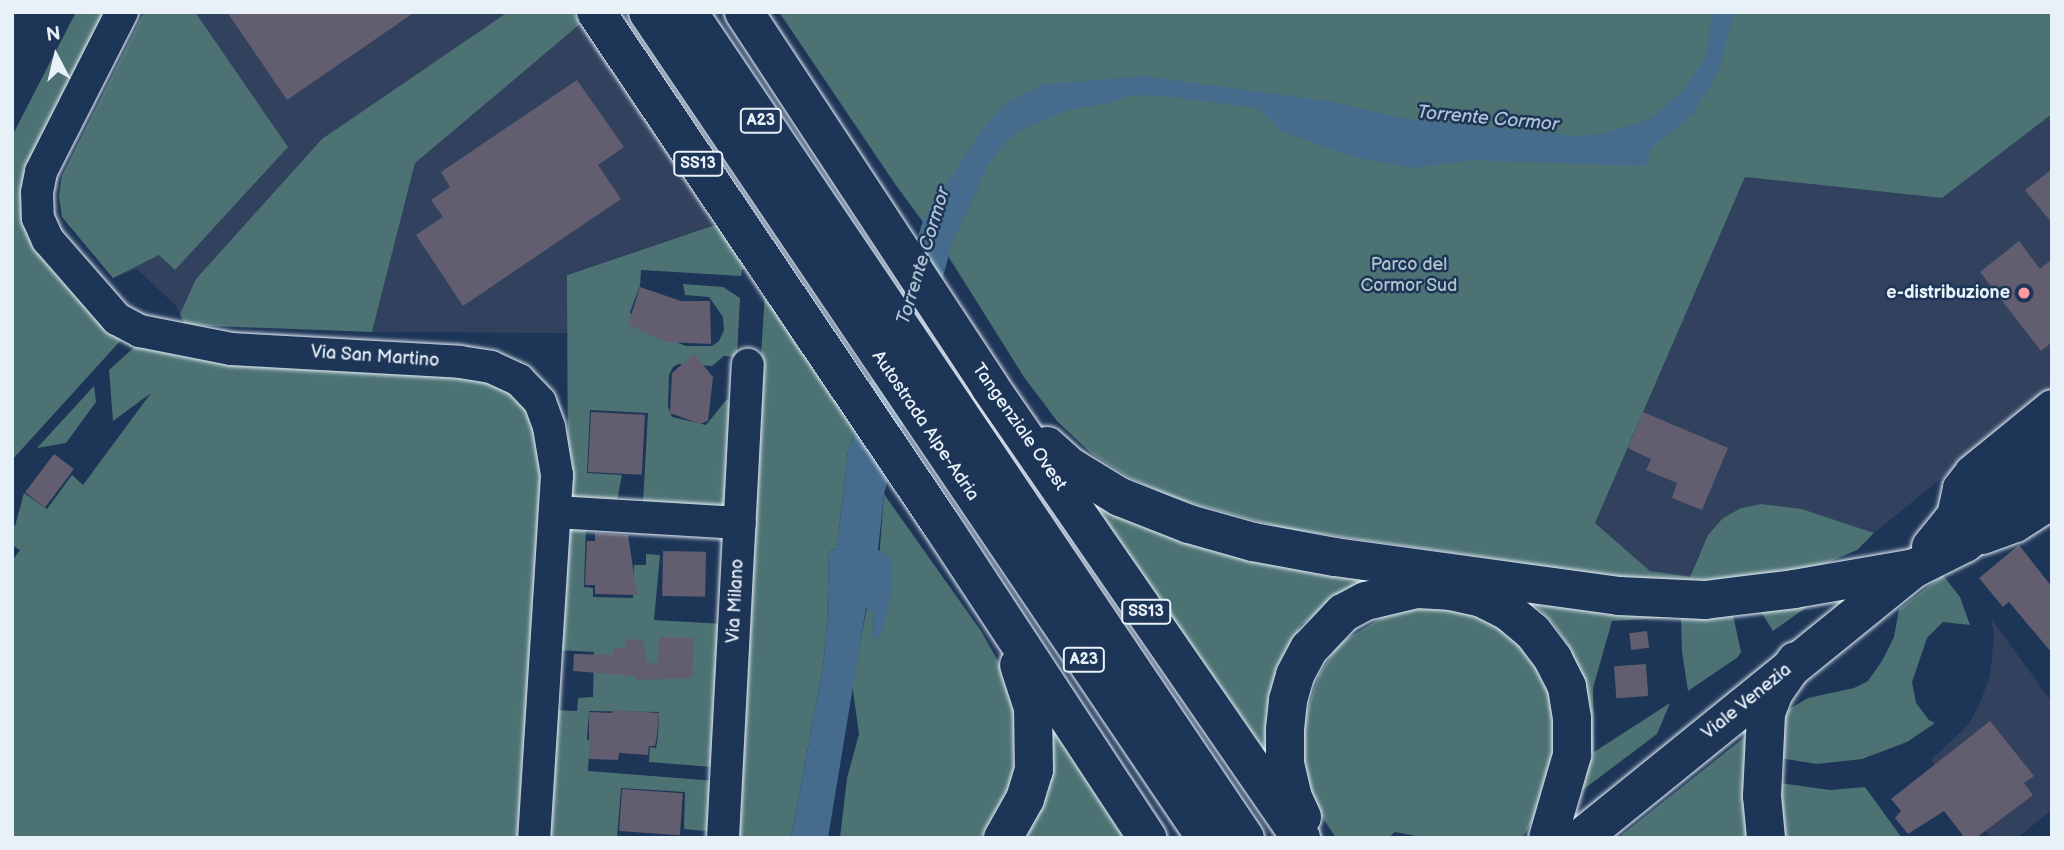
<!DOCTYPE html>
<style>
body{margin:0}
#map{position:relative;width:2064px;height:850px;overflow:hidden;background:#1d3557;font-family:"Balsamiq Sans",sans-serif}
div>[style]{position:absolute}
.built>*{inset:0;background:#32415e}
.green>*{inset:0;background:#4c7274}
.water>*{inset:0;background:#456b8d}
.building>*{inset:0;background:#625e6f;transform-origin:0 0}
.roads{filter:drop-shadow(0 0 2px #e8f1f8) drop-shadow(0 0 2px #e8f1f8)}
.minor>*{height:32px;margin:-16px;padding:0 16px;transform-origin:16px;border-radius:16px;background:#1d3557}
.major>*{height:38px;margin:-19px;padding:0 19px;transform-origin:19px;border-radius:19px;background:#1d3557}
.highway>*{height:38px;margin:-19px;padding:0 19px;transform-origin:19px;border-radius:19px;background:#1d3557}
.dots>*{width:19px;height:19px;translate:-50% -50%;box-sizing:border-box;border:4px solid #1d3557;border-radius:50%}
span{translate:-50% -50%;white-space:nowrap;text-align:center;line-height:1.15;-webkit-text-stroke:5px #1d3557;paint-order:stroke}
.shield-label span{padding:2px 5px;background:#1d3557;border:2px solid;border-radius:5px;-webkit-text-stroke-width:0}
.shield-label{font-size:16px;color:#e8f1f8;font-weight:700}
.park-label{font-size:18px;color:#b1c5ca}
.poi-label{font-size:18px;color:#e8f1f8;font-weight:700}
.right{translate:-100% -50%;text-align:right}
.street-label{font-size:18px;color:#e8f1f8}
.water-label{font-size:19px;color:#afc2d3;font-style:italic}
.frame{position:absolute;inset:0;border:14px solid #e8f1f8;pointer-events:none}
.north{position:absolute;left:21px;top:21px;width:70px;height:70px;-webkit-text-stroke:5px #1d3557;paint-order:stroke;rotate:353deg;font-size:19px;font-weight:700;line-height:28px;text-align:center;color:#e8f1f8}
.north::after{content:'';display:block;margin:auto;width:24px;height:32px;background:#e8f1f8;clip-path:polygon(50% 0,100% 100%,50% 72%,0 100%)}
</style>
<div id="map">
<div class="built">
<i style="clip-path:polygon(144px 12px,573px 12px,721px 223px,568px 274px,568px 333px,372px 332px,415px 163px,185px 325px,176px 306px,137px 269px,113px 278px,62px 217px,59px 197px,62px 176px)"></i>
<i style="clip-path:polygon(2052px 114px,2052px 388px,1874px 533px,1802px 509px,1761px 504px,1741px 508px,1723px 518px,1698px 556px,1690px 578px,1650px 571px,1595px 523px,1745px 177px,1942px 198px)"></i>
<i style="clip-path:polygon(1992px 620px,2052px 702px,2052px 810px,2017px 838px,1991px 838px,1931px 760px,1968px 725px,1978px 708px,1990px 676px,1994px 637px)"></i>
</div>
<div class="green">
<i style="clip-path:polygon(76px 12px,106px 12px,27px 180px,122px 339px,12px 460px,12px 136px)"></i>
<i style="clip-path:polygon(144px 12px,195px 12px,288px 147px,175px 270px,159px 255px,113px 278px,62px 217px,59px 196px,62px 176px)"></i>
<i style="clip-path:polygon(508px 12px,573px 12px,580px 24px,415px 163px,372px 332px,185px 325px,180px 314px,196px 279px,322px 139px)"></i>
<i style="clip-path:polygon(779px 12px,2052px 12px,2052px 114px,1942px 198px,1745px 177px,1595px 523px,1650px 571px,1690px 577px,1708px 535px,1723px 518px,1741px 508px,1761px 504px,1802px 509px,1874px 533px,1857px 550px,1810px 570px,1693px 587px,1559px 572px,1502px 560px,1287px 529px,1176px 499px,1130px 478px,1092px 454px,1057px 421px,1024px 377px,948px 256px,895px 184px)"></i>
<i style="clip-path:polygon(721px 223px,754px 270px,742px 269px,741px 276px,641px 270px,640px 286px,630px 312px,637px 327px,686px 346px,712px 346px,719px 341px,724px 330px,723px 317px,709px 297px,685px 295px,683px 284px,723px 287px,740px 298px,737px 357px,724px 356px,712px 366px,678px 364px,673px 367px,669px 375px,668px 407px,672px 417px,706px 425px,727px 399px,735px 411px,730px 507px,643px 503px,648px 413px,590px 410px,587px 473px,622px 475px,617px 501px,568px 498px,567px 275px)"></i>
<i style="clip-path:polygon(765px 293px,855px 429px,848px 451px,837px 548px,829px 551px,827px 625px,823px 668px,791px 838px,730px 838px)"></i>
<i style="clip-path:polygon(139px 343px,179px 356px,426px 368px,496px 383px,518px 399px,536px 423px,543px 456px,522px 838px,12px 838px,12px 561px,20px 550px,12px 545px,12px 525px,15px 526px,24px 493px,47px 509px,72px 475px,83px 485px,151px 393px,113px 421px,109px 370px)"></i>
<i style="clip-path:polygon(94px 386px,96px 402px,66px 443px,37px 448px)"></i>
<i style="clip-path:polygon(884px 494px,981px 631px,1002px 668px,1014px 704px,1014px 777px,1002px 807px,980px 838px,840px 838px,847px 778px,859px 734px,852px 684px,867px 607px,874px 613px,873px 639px)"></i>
<i style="clip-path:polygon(1089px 499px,1387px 576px,1341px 597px,1301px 625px,1277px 676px,1272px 761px)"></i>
<i style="clip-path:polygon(567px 525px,586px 526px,584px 587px,593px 588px,593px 597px,633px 598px,634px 565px,646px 565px,646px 554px,660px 555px,654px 620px,724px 624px,712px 767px,649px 762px,650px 747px,656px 748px,658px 736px,659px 712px,589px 711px,587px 740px,590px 740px,588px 771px,716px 781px,714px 832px,684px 829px,685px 792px,621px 788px,617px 838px,545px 838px,553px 710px,577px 711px,578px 698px,593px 697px,594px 652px,557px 650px)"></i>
<i style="clip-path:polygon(1943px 575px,1960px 597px,1970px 625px,1943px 622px,1927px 638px,1912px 682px,1916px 703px,1929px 720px,1935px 723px,1907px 742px,1862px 759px,1817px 764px,1773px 757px,1786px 711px,1808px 698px,1854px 688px,1868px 681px,1882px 661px,1894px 637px,1899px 609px)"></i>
<i style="clip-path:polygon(1525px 595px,1733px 615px,1741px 652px,1738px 657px,1688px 691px,1682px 652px,1681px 617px,1612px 621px,1593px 688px,1594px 752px,1670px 703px,1657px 734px,1572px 798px,1578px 673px,1568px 645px,1553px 623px)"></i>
<i style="clip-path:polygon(1811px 604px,1773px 631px,1760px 610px)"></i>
<i style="clip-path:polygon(1416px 607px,1447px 608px,1476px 615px,1502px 626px,1529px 650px,1554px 702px,1556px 745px,1543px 806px,1522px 838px,1426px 838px,1395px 832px,1388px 838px,1336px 838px,1316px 808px,1300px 752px,1303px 722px,1319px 675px,1338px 644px,1389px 613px)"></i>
<i style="clip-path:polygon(1048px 718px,1128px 838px,1016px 838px)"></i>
<i style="clip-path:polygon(1746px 736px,1755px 838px,1618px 838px)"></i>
<i style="clip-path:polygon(1772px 782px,1830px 790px,1865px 787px,1902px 838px,1775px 838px)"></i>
</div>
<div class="water">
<i style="clip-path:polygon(1713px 12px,1734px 12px,1719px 70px,1694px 113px,1650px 149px,1648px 163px,1642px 166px,1472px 160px,1413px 168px,1390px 164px,1354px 157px,1281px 131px,1258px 108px,1165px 96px,1130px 95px,1109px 103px,1065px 111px,1023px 129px,1006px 141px,989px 164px,953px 240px,884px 494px,878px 550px,892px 558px,892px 586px,885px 624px,880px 636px,873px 640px,874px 613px,866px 608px,828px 838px,791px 838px,823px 668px,827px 625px,829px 551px,837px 548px,848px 451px,923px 221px,982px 129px,1007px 102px,1042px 85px,1141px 76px,1328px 101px,1406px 119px,1575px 136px,1603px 134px,1651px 119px,1687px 87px,1705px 57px)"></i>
</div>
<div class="building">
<i style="clip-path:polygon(227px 12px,415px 12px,287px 100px)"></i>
<i style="clip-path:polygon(577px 80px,624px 147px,598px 165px,621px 199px,463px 306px,416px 235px,443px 217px,431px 200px,450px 187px,441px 172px)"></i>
<i style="clip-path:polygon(2052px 169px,2052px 223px,2025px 190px)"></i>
<i style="clip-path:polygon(2019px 241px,2040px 269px,2052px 259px,2052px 342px,2041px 351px,1980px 272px)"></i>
<i style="clip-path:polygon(640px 287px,681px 301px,710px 301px,711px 344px,667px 342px,628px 325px)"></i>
<i style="clip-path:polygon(694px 354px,713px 377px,708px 421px,700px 424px,670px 413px,672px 373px)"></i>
<i style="left:591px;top:412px;width:54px;height:60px;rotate:3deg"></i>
<i style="clip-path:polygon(1643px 412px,1728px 448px,1702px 510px,1672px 498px,1677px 483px,1646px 470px,1651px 459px,1628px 448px)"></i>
<i style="left:54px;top:454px;width:25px;height:48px;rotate:37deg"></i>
<i style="clip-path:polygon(595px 533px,628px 535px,637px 595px,595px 594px,595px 585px,585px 585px,587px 541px,595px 541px)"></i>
<i style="clip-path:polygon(2019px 545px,2052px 587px,2052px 653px,2009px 602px,2003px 607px,1979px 578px)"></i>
<i style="left:663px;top:551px;width:43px;height:45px;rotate:1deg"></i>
<i style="left:1647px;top:631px;width:17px;height:18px;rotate:83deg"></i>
<i style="clip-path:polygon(659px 637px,694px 638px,692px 678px,635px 680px,635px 676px,573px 671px,574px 654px,613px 655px,613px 648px,625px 648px,625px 639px,643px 640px,647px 663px,658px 663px)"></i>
<i style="left:1646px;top:664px;width:32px;height:32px;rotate:86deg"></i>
<i style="clip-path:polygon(613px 710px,659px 713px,657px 736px,655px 746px,649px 746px,648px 755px,619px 753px,618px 760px,589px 759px,589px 712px,612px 713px)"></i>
<i style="clip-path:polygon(1990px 721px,2034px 776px,2024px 783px,2033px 795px,1976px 838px,1965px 838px,1944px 811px,1908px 834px,1895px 818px,1901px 811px,1891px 799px)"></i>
<i style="left:622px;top:789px;width:61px;height:42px;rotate:4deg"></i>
</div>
<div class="roads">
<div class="minor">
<i style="left:122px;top:12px;width:179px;rotate:116.9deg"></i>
<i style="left:41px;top:172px;width:21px;rotate:101deg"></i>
<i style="left:37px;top:193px;width:25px;rotate:88deg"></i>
<i style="left:38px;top:218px;width:24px;rotate:66deg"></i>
<i style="left:48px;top:240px;width:105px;rotate:48.9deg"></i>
<i style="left:117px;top:319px;width:26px;rotate:28deg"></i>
<i style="left:140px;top:331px;width:93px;rotate:11.2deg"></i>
<i style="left:231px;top:349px;width:229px;rotate:3.2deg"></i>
<i style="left:460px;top:362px;width:31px;rotate:9deg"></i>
<i style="left:491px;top:367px;width:31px;rotate:25deg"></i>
<i style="left:519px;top:380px;width:30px;rotate:46deg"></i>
<i style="left:540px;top:402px;width:27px;rotate:70deg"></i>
<i style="left:549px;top:427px;width:49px;rotate:80.5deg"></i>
<i style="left:557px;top:475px;width:364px;rotate:93.6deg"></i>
<i style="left:555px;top:512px;width:185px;rotate:3.4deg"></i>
<i style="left:1952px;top:521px;width:34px;rotate:-78deg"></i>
<i style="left:1959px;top:488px;width:20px;rotate:-53deg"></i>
<i style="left:1971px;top:472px;width:104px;rotate:-39.2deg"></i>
<i style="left:1983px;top:538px;width:35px;rotate:-20deg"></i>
<i style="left:2016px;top:526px;width:43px;rotate:-32.6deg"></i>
<i style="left:723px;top:838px;width:474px;rotate:-87deg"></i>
</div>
<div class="major">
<i style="left:1931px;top:547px;width:33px;rotate:-51deg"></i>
<i style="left:1952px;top:521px;width:131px;rotate:-40.4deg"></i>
<i style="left:1581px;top:838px;width:429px;rotate:-39deg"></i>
<i style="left:1915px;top:568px;width:56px;rotate:-26.6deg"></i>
<i style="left:1965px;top:543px;width:110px;rotate:-37.6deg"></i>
</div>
<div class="highway">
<i style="left:596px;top:12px;width:617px;rotate:56.03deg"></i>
<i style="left:941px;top:524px;width:376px;rotate:56.7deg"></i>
<i style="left:648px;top:12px;width:997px;rotate:55.96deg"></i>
<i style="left:688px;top:12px;width:996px;rotate:56.01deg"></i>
<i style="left:744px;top:12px;width:448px;rotate:56.7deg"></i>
<i style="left:990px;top:387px;width:548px;rotate:55.41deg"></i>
<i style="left:1047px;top:446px;width:30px;rotate:42deg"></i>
<i style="left:1069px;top:466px;width:60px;rotate:31.3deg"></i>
<i style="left:1120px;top:497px;width:74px;rotate:21.4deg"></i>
<i style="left:1189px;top:524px;width:66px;rotate:15.7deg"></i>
<i style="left:1253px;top:542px;width:83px;rotate:10.4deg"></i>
<i style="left:1335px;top:557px;width:287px;rotate:7.8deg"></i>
<i style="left:1619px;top:596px;width:86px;rotate:2.7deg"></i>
<i style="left:1705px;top:600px;width:90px;rotate:-7deg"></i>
<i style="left:1794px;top:589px;width:123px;rotate:-9.8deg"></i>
<i style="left:1302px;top:817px;width:21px;rotate:-115deg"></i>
<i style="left:1293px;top:798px;width:36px;rotate:-103deg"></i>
<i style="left:1285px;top:763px;width:34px;rotate:-90deg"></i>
<i style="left:1285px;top:729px;width:29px;rotate:-84deg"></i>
<i style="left:1288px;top:700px;width:26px;rotate:-74deg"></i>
<i style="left:1295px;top:675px;width:30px;rotate:-62deg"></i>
<i style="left:1309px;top:649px;width:50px;rotate:-46.6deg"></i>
<i style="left:1343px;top:613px;width:26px;rotate:-28deg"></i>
<i style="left:1366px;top:601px;width:52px;rotate:-13.2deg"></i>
<i style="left:1417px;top:589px;width:33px;rotate:3deg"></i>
<i style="left:1450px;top:591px;width:33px;rotate:12deg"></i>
<i style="left:1482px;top:598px;width:30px;rotate:27deg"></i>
<i style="left:1509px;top:612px;width:31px;rotate:40deg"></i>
<i style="left:1533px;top:632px;width:34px;rotate:53deg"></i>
<i style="left:1553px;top:659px;width:31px;rotate:63deg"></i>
<i style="left:1567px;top:687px;width:31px;rotate:81deg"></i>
<i style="left:1572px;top:718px;width:37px;rotate:90deg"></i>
<i style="left:1572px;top:755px;width:86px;rotate:106.1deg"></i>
<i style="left:1003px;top:838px;width:45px;rotate:-60.6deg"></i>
<i style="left:1025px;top:799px;width:30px;rotate:-73deg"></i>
<i style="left:1034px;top:770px;width:62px;rotate:-90.9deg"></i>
<i style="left:1033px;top:708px;width:45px;rotate:-108deg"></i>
<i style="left:1766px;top:838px;width:42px;rotate:-95.4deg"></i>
<i style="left:1762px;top:796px;width:83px;rotate:-87.2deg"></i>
<i style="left:1766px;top:713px;width:22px;rotate:-69deg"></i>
<i style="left:1774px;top:692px;width:38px;rotate:-55deg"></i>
</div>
</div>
<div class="dots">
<i style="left:2024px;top:293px;background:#ff9aa2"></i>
</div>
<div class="shield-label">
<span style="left:761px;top:121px">A23</span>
<span style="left:698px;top:164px">SS13</span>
<span style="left:1146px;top:612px">SS13</span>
<span style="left:1084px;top:660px">A23</span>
</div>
<div class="park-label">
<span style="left:1409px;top:276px">Parco del<br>Cormor Sud</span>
</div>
<div class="poi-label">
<span class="right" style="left:2010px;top:293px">e-distribuzione</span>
</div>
<div class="street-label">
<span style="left:375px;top:357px;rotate:4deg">Via San Martino</span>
<span style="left:925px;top:426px;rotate:56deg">Autostrada Alpe-Adria</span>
<span style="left:1019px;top:427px;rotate:55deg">Tangenziale Ovest</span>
<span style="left:736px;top:601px;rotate:-87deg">Via Milano</span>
<span style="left:1747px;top:702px;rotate:-39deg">Viale Venezia</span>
</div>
<div class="water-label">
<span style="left:1488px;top:119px;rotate:5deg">Torrente Cormor</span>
<span style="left:924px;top:256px;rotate:-73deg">Torrente Cormor</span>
</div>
<div class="frame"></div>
<div class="north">N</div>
</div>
